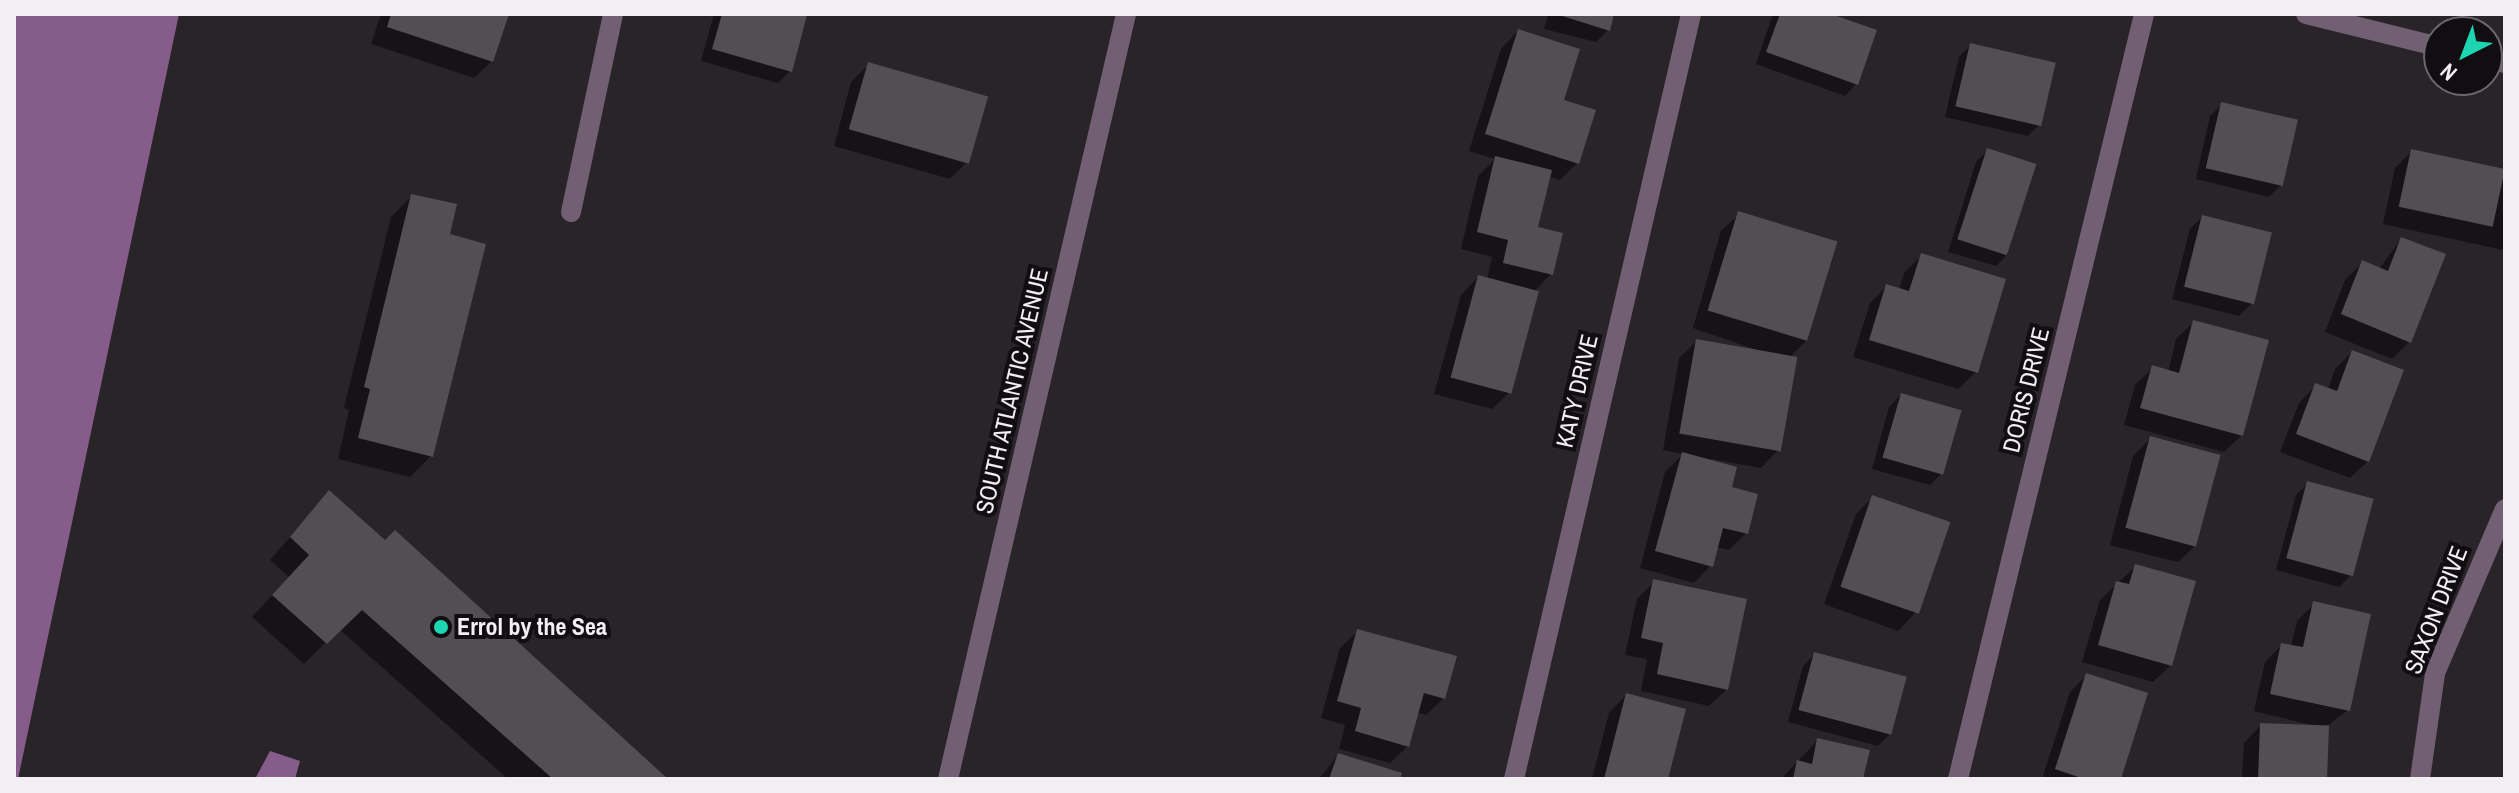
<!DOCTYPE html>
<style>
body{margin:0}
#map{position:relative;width:2519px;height:793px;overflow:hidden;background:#282428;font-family:"Archivo Narrow",sans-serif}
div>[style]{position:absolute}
.water>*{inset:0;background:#865d8a}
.shadow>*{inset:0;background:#0007}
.building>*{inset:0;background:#524e52;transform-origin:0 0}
.minor>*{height:20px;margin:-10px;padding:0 10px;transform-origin:10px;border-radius:10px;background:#725f73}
.dots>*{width:22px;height:22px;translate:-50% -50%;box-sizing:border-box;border:4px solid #100e10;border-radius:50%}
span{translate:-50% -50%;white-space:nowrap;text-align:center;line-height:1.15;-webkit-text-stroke:8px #100e10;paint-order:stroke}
.street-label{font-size:24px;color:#f2eff2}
.poi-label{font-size:24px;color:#f2eff2;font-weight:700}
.left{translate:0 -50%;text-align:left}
.frame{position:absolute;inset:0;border:16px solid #f2eff2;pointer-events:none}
.north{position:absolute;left:2423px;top:16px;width:80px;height:80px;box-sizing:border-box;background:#100e10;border:2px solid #6a686a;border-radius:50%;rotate:222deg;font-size:22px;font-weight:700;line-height:32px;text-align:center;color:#f2eff2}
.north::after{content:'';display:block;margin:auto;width:28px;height:36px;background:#1dd5b1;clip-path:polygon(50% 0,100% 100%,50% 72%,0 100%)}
</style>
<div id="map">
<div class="water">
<i style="clip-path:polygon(14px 14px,179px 14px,18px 779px,14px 779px)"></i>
<i style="clip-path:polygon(270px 751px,300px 761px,295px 779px,255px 779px)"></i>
</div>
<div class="shadow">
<i style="clip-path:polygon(381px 14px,506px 14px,492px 61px,474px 78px,371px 44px)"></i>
<i style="clip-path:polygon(714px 14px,805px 16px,790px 71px,778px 83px,701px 61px)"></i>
<i style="clip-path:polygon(1548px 14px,1612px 14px,1608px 30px,1596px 42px,1544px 29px)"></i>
<i style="clip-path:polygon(1773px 14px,1825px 14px,1856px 84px,1845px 96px,1756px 64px)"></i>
<i style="clip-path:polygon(1518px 31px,1562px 101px,1577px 163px,1560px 180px,1548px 176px,1536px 228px,1551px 274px,1534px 292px,1510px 392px,1492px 409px,1434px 394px,1461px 295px,1478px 277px,1487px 280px,1492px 257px,1461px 249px,1478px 176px,1495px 159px,1469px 151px,1501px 49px)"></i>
<i style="clip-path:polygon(1971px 45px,2040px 124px,2028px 136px,1945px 117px,1959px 57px)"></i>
<i style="clip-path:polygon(869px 64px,968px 161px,950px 179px,834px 146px,851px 82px)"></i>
<i style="clip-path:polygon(2222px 104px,2281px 185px,2269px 197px,2196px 179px,2210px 116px)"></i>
<i style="clip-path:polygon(1988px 150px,2008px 254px,1996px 266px,1948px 252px,1976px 162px)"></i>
<i style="clip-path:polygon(2412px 151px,2505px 171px,2503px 250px,2383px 224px,2395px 168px)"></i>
<i style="clip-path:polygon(412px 196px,448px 236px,431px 456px,410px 477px,338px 459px,349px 410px,344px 408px,391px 217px)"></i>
<i style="clip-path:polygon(1739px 214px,1807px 340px,1789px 358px,1778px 450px,1761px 468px,1711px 459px,1746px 533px,1729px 550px,1716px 547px,1711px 565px,1694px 583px,1640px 568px,1665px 472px,1683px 454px,1663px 450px,1679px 358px,1697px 341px,1771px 355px,1693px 328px,1721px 231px)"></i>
<i style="clip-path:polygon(2202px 217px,2251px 304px,2239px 316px,2172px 299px,2190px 229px)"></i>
<i style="clip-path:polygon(2401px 239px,2410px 341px,2392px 359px,2325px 332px,2345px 280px,2362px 263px,2379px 269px)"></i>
<i style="clip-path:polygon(1922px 255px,1976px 372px,1958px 389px,1853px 357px,1870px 303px,1887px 286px,1899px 290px,1904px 273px)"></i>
<i style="clip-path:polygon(2194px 322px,2242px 435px,2224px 452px,2124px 425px,2135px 385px,2153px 368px,2168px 372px,2176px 339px)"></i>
<i style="clip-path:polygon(2352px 352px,2368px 461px,2350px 478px,2280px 452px,2299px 403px,2316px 385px,2328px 390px,2335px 369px)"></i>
<i style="clip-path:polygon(1901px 395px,1942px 473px,1930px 485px,1872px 469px,1889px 407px)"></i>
<i style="clip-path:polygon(2150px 439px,2196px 545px,2178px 562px,2110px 545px,2133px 456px)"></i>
<i style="clip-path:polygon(2308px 483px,2351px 575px,2339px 587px,2276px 570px,2296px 495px)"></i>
<i style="clip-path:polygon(329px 493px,665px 779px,508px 779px,339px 629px,304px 664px,252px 617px,289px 577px,270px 560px)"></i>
<i style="clip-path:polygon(1873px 497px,1915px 613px,1898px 631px,1824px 604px,1856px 514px)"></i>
<i style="clip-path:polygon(2136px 566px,2171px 665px,2153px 682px,2082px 662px,2100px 600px)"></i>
<i style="clip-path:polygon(1654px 582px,1727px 689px,1709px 706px,1641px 691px,1647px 659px,1625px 655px,1637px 599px)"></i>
<i style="clip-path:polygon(2314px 604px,2348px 710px,2327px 726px,2325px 779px,2242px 779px,2244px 743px,2261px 725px,2324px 728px,2254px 711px,2265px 662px,2282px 645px,2291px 647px,2297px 621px)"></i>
<i style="clip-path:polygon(1358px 631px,1444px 698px,1426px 715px,1417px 712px,1408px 746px,1390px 763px,1339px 749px,1345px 725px,1321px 718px,1340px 648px)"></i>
<i style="clip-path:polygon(1815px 654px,1890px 734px,1878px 746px,1788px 722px,1803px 666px)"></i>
<i style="clip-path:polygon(2087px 675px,2119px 779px,2042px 779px,2070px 692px)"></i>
<i style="clip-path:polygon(1626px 695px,1666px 779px,1592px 779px,1609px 713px)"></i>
<i style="clip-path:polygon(1818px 740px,1861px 779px,1781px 779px)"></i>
<i style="clip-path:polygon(1338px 755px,1398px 779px,1319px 779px)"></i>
</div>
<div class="building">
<i style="clip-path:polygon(391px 14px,509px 14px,493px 62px,387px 27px)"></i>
<i style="clip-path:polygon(722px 14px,807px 15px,792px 72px,712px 49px)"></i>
<i style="clip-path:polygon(1556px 14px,1614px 14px,1610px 31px)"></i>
<i style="clip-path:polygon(1780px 14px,1831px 14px,1877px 30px,1858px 85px,1766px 52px)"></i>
<i style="clip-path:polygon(1518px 29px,1580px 49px,1564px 100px,1596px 110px,1579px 164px,1485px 134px)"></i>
<i style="left:1970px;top:43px;width:88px;height:65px;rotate:13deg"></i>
<i style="left:868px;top:62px;width:125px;height:70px;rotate:16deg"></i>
<i style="left:2221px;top:102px;width:79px;height:68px;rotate:13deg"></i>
<i style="left:1987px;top:148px;width:52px;height:96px;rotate:18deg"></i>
<i style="left:2411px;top:149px;width:96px;height:59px;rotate:12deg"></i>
<i style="clip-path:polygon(1495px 156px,1552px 170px,1538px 227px,1563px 233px,1553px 275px,1503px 263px,1508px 240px,1477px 232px)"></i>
<i style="clip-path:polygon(411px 194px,457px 204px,450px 234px,486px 244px,433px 457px,358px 438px,370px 389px,364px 387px)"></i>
<i style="left:1738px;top:211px;width:104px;height:104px;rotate:17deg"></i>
<i style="left:2202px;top:215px;width:72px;height:74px;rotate:14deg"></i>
<i style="clip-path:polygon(2401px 237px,2446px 254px,2411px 343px,2341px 314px,2362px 260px,2388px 271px)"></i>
<i style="clip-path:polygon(1921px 253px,2006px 279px,1978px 373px,1869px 340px,1886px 284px,1909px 291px)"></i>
<i style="left:1478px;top:275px;width:63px;height:106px;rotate:15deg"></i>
<i style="clip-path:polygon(2193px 320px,2269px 340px,2243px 436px,2140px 408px,2152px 365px,2179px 373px)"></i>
<i style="left:1696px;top:339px;width:103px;height:96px;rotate:10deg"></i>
<i style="clip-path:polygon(2352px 350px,2404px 370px,2369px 462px,2296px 434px,2315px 383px,2337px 391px)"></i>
<i style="left:1901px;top:393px;width:63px;height:67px;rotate:16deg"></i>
<i style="left:2150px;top:436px;width:73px;height:95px;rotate:15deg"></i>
<i style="clip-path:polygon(1682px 452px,1737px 467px,1732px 487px,1758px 494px,1748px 534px,1723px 528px,1713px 567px,1655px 551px)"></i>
<i style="left:2307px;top:481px;width:69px;height:80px;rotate:15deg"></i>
<i style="clip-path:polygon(329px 490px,385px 540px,395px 530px,668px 779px,553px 779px,362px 610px,327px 644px,272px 595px,309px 555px,290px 537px)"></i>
<i style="left:1872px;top:495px;width:83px;height:97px;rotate:19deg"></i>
<i style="clip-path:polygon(2135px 564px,2196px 581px,2172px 666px,2098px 645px,2116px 581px,2129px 584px)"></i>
<i style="clip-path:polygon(1653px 579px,1747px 599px,1728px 690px,1657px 674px,1663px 643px,1641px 638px)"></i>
<i style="clip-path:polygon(2313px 601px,2371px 614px,2350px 711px,2270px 694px,2281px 643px,2303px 647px)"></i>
<i style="clip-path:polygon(1357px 629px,1457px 656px,1445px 699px,1424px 693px,1409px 747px,1355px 731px,1361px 708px,1337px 701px)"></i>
<i style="left:1814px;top:652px;width:96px;height:60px;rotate:15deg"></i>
<i style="clip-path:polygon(2086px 673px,2148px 693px,2121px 779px,2084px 779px,2055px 769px)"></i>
<i style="clip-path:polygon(1626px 693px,1686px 709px,1668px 779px,1604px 779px)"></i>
<i style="left:2260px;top:723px;width:69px;height:56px;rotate:2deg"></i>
<i style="clip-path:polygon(1817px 738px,1870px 750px,1863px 779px,1793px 779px,1797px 760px,1812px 764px)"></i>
<i style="clip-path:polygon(1338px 753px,1402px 773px,1400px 779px,1329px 779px)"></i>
</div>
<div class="minor">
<i style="left:2306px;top:14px;width:137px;rotate:13.9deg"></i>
<i style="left:2487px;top:58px;width:19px;rotate:16deg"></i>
<i style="left:571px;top:212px;width:202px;rotate:-78deg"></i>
<i style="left:948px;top:779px;width:785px;rotate:-76.9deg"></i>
<i style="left:1514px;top:779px;width:785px;rotate:-76.97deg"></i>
<i style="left:1958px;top:779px;width:787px;rotate:-76.33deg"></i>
<i style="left:2420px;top:779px;width:107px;rotate:-81.9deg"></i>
<i style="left:2435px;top:673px;width:178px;rotate:-66.9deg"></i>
</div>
<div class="dots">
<i style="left:441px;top:627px;background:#1dd5b1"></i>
</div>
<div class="street-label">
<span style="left:2026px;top:390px;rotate:-76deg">DORIS DRIVE</span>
<span style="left:1012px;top:391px;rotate:-77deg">SOUTH ATLANTIC AVENUE</span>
<span style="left:1577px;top:391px;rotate:-77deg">KATY DRIVE</span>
<span style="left:2436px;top:610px;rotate:-69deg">SAXON DRIVE</span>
</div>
<div class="poi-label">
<span class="left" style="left:457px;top:627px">Errol by the Sea</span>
</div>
<div class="frame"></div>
<div class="north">N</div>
</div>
